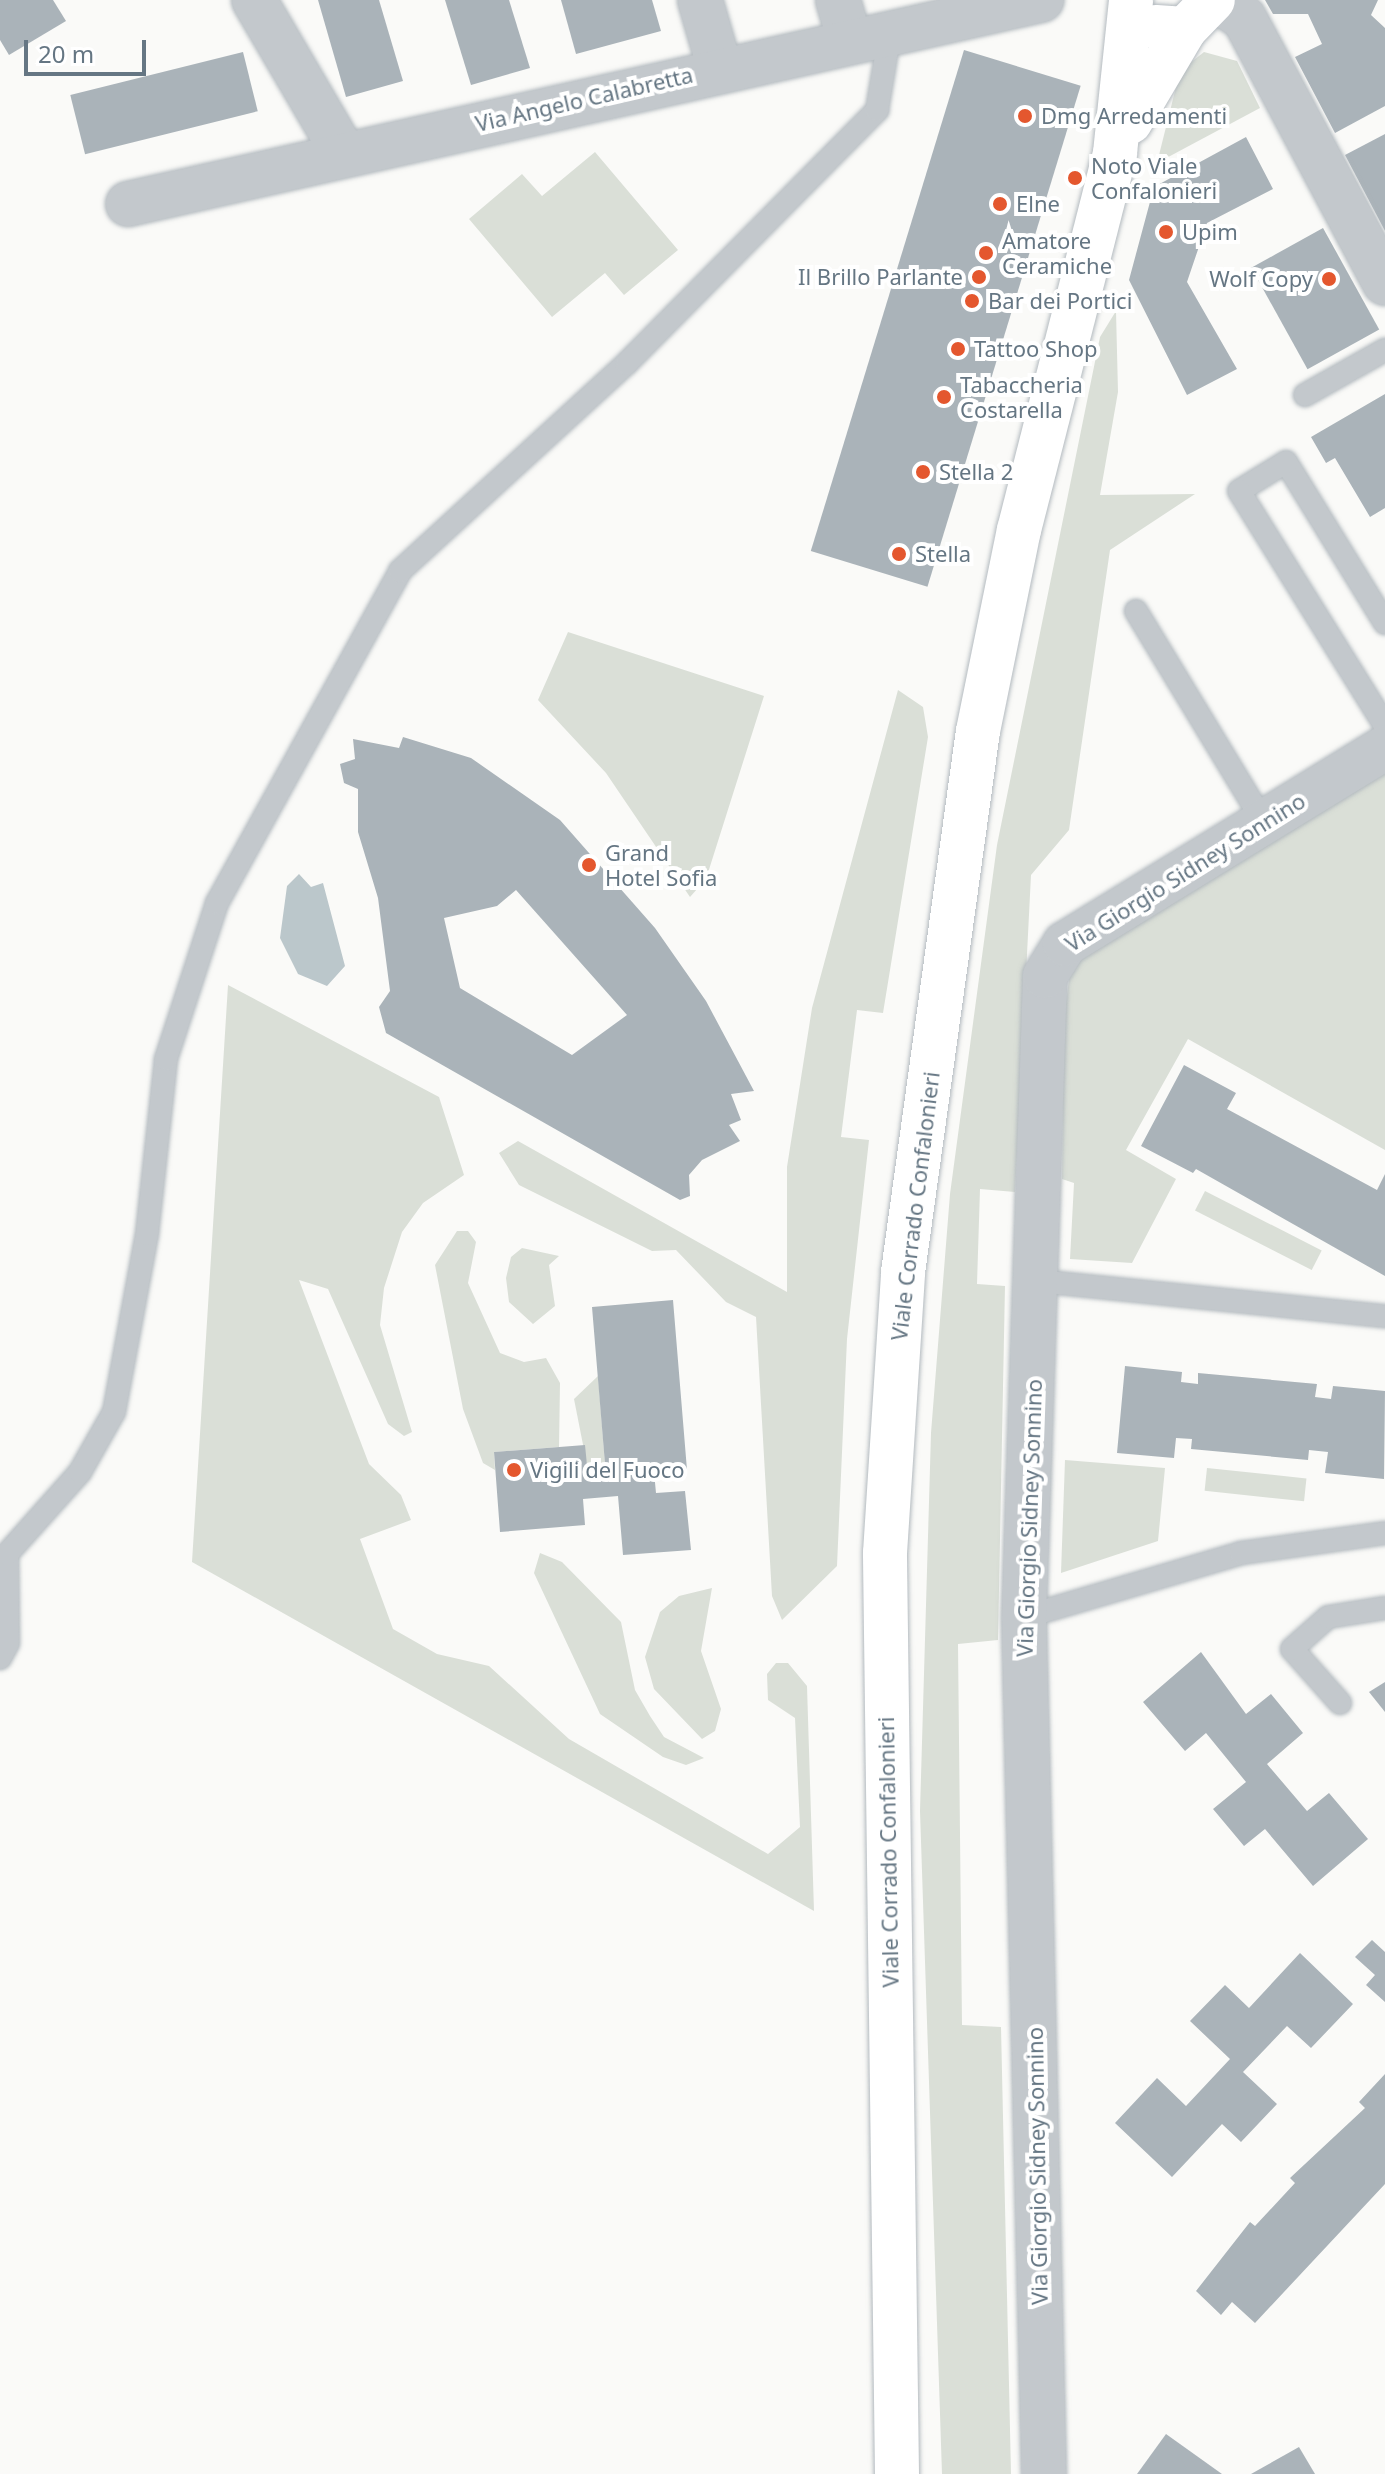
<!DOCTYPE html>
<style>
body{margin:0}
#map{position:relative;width:1385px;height:2474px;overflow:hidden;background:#fafaf8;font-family:"Noto Sans",sans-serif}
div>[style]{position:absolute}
.green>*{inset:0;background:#dadfd7;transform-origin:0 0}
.water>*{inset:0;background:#bbc7cb}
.building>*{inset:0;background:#aab3b9;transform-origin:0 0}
.roads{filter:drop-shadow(0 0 2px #b3babf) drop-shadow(0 0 2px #b3babf)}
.service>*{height:22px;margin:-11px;padding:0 11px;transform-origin:11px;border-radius:11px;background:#c3c8cc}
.minor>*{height:44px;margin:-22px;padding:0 22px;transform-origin:22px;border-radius:22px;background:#c3c8cc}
.secondary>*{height:44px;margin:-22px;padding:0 22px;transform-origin:22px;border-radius:22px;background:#fff}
.dots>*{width:22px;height:22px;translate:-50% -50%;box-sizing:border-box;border:4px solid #fff;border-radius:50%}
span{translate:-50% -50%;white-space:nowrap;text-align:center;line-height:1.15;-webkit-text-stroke:8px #fff;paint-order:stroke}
.street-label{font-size:22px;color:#657683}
.poi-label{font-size:22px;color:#657683}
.left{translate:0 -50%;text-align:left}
.right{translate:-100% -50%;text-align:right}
.scale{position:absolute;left:24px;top:40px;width:122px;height:36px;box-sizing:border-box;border:4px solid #657683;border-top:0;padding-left:10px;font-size:24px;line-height:28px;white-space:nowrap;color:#657683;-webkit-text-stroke:6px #fff;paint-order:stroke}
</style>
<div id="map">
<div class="green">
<i style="clip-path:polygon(1204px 52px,1237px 61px,1260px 108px,1157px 163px,1180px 71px)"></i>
<i style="clip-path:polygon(595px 152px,678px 250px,624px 295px,605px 273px,552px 317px,469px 219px,522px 174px,542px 196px)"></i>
<i style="clip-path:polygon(1116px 311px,1118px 392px,1100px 495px,1195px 494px,1110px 550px,1069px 830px,1031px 875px,1015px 1192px,980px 1189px,977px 1284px,1005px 1286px,998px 1640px,958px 1644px,962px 2025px,1001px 2027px,1011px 2474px,942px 2474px,920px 1811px,931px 1433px,950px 1194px,997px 845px,1100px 337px)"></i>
<i style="clip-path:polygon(568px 632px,764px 696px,706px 879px,690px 897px,606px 773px,538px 700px)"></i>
<i style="clip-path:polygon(898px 690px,923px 707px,928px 737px,883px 1013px,857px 1010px,841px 1137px,869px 1140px,847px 1339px,837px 1566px,782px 1620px,772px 1596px,756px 1317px,726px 1302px,676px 1250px,652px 1251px,519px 1185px,499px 1153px,518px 1141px,787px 1292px,787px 1167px,812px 1008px)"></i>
<i style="clip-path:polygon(1385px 769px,1385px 1150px,1188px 1039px,1126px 1150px,1176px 1179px,1132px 1263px,1070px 1259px,1074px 1183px,1062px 1179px,1064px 1020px,1069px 979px,1089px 947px)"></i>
<i style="clip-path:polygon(228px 985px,439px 1097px,464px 1175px,423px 1203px,402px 1232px,384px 1288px,380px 1325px,412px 1432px,404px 1436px,388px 1424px,328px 1289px,299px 1280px,369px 1464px,401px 1495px,411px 1520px,360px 1539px,393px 1629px,437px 1654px,489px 1666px,569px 1739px,768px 1854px,800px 1827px,795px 1718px,768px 1700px,767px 1674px,776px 1663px,788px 1663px,807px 1686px,814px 1911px,192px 1562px)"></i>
<i style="left:1205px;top:1191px;width:131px;height:22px;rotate:27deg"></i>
<i style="clip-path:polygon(457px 1231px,468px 1231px,476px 1242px,468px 1283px,500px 1353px,524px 1362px,546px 1358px,560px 1383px,559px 1447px,494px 1452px,495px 1470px,483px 1463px,463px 1409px,435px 1265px)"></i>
<i style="clip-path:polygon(522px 1248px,559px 1256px,549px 1265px,555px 1306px,533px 1324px,509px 1302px,506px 1278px,511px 1257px)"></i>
<i style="clip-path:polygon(598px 1376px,605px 1464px,587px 1465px,574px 1399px)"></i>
<i style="clip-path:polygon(1065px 1460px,1165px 1468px,1158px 1541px,1061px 1573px)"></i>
<i style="left:1207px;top:1468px;width:100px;height:23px;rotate:6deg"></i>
<i style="clip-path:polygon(540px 1553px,562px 1562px,621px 1622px,635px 1690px,650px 1716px,664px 1737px,704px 1758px,686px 1765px,663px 1757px,600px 1714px,534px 1573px)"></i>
<i style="clip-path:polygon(712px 1588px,701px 1651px,721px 1709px,715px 1731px,702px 1739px,654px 1689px,645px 1657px,660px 1612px,679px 1596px)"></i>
</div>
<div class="water">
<i style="clip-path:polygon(299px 874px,311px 887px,323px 883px,345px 966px,327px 986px,298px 974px,280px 938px,287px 886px)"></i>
</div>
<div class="building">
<i style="clip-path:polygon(0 0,53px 0,66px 21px,9px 55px,0 40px)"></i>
<i style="clip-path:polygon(318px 0,379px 0,403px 81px,346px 97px)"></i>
<i style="clip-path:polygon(445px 0,509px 0,530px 68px,471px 85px)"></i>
<i style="clip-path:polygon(561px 0,652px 0,661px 31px,576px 54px)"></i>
<i style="clip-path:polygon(1265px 0,1378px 0,1371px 15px,1385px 28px,1385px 106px,1335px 133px,1295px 57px,1322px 44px,1308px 14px,1273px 14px)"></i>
<i style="left:964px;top:50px;width:122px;height:524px;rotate:17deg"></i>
<i style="left:243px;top:52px;width:61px;height:178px;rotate:76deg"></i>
<i style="clip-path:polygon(1385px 134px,1385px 231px,1345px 155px)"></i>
<i style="clip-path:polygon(1246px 137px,1273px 189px,1207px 223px,1187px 282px,1237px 369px,1187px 395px,1129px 280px,1154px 187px)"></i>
<i style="left:1323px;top:228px;width:116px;height:82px;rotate:61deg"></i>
<i style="clip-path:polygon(1385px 394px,1385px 508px,1370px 517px,1335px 458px,1326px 463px,1311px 437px)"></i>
<i style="clip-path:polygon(evenodd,403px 737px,471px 758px,560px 820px,655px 928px,706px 1001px,754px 1091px,731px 1094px,741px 1120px,729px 1125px,740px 1141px,702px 1160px,689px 1175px,690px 1196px,680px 1200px,386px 1033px,379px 1007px,390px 991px,378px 898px,358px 832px,358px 789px,344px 783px,340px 764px,355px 759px,353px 739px,399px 748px,403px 737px,516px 890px,627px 1015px,572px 1055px,460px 988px,444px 918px,497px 906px,516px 890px)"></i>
<i style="clip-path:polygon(1184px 1065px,1236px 1093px,1227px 1109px,1377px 1190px,1385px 1174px,1385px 1276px,1196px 1169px,1193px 1173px,1141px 1146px)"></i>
<i style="clip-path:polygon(673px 1300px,687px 1470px,654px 1472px,656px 1493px,685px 1491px,691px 1550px,623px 1555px,618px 1496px,583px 1499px,585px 1525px,500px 1532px,494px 1452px,585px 1445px,587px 1465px,605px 1464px,592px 1307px)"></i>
<i style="clip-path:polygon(1125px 1366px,1182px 1372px,1181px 1382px,1198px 1384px,1198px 1373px,1317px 1384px,1315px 1397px,1331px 1399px,1333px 1386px,1385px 1391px,1384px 1479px,1325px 1473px,1328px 1452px,1309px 1450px,1308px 1460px,1191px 1449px,1192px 1439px,1176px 1438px,1174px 1458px,1117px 1453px)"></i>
<i style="clip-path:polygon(1201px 1652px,1246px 1714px,1271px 1694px,1303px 1733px,1267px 1764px,1307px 1811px,1329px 1793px,1368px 1839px,1313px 1886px,1265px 1829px,1244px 1846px,1213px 1809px,1246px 1782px,1206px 1733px,1185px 1751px,1143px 1702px)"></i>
<i style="clip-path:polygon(1385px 1682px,1385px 1712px,1369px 1692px)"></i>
<i style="clip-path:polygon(1372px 1940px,1385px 1952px,1385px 2002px,1366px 1985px,1375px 1975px,1355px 1957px)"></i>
<i style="clip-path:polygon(1300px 1953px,1353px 2004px,1311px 2048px,1287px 2026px,1243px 2072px,1277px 2104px,1241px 2142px,1222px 2124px,1172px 2177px,1115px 2123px,1157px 2078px,1186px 2106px,1230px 2059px,1190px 2021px,1225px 1985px,1249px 2008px)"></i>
<i style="clip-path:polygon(1385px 2074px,1385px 2184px,1255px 2323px,1232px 2302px,1221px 2315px,1196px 2291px,1250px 2222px,1255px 2226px,1295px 2183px,1290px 2178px,1365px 2108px,1359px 2102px)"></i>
<i style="clip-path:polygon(1166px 2434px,1222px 2474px,1137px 2474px)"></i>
<i style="clip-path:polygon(1299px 2447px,1315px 2474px,1251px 2474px)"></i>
</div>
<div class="roads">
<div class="service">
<i style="left:1305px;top:395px;width:92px;rotate:-29.4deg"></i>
<i style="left:1136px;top:611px;width:247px;rotate:58.8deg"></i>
<i style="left:1385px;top:623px;width:189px;rotate:-121.6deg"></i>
<i style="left:1286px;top:462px;width:55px;rotate:148.3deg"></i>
<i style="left:1239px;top:491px;width:277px;rotate:58.1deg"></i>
<i style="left:1038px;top:1281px;width:349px;rotate:5.8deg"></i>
<i style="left:1024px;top:1617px;width:226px;rotate:-16.4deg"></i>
<i style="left:1241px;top:1553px;width:145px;rotate:-7.9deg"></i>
<i style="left:0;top:1658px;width:17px;rotate:-62deg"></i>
<i style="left:8px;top:1643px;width:89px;rotate:-90.6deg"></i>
<i style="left:7px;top:1554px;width:110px;rotate:-48.3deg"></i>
<i style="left:80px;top:1472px;width:69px;rotate:-60.5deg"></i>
<i style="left:114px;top:1412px;width:181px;rotate:-79.5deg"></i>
<i style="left:147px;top:1234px;width:176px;rotate:-83.8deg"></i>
<i style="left:166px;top:1059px;width:164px;rotate:-71.9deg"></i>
<i style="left:217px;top:903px;width:379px;rotate:-61.1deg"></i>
<i style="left:400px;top:571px;width:308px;rotate:-42.5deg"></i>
<i style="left:627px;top:363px;width:356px;rotate:-45.3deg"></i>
<i style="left:877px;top:110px;width:79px;rotate:-80.5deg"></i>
<i style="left:1340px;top:1703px;width:72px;rotate:-131.6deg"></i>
<i style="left:1292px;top:1649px;width:48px;rotate:-41.6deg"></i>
<i style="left:1328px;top:1617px;width:58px;rotate:-9deg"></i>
</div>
<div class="minor">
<i style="left:254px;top:0;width:178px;rotate:59.7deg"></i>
<i style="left:700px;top:0;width:72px;rotate:73.8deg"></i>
<i style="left:838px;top:0;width:43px;rotate:73.7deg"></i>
<i style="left:1217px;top:0;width:32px;rotate:34deg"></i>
<i style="left:1244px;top:18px;width:300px;rotate:62deg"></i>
<i style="left:128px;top:204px;width:936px;rotate:-12.6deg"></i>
<i style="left:1044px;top:2474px;width:857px;rotate:-91.34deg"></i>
<i style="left:1024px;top:1617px;width:641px;rotate:-88.12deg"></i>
<i style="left:1045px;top:976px;width:38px;rotate:-58deg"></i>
<i style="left:1065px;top:944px;width:375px;rotate:-31.5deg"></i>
</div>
<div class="secondary">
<i style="left:1156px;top:27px;width:29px;rotate:4deg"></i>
<i style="left:1185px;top:29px;width:40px;rotate:-46deg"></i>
<i style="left:1130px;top:122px;width:108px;rotate:-59.4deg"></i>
<i style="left:897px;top:2474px;width:921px;rotate:-90.75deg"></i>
<i style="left:885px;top:1553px;width:282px;rotate:-86.3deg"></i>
<i style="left:903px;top:1272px;width:546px;rotate:-82.11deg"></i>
<i style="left:978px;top:731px;width:205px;rotate:-78.5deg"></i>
<i style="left:1019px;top:530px;width:389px;rotate:-75.7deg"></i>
<i style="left:1115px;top:153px;width:154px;rotate:-84deg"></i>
</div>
</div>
<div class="dots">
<i style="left:1025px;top:116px;background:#e4572e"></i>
<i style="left:1075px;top:178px;background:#e4572e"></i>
<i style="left:1000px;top:204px;background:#e4572e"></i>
<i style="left:1166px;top:232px;background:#e4572e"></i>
<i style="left:986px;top:253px;background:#e4572e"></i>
<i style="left:979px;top:277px;background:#e4572e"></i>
<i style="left:1329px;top:279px;background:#e4572e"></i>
<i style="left:972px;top:301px;background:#e4572e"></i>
<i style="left:958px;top:349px;background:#e4572e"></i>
<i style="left:944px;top:397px;background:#e4572e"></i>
<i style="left:923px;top:472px;background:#e4572e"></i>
<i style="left:899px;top:554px;background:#e4572e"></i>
<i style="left:589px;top:865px;background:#e4572e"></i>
<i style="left:514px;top:1470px;background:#e4572e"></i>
</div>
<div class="street-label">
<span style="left:584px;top:99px;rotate:-13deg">Via Angelo Calabretta</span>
<span style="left:1185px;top:872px;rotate:-32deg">Via Giorgio Sidney Sonnino</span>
<span style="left:915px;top:1206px;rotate:-83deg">Viale Corrado Confalonieri</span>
<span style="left:1029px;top:1518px;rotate:-88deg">Via Giorgio Sidney Sonnino</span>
<span style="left:888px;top:1852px;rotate:-91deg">Viale Corrado Confalonieri</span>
<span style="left:1037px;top:2166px;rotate:-91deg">Via Giorgio Sidney Sonnino</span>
</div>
<div class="poi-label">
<span class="left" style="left:1041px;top:116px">Dmg Arredamenti</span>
<span class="left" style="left:1091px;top:178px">Noto Viale<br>Confalonieri</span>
<span class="left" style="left:1016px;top:204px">Elne</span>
<span class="left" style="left:1182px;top:232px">Upim</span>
<span class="left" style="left:1002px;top:253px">Amatore<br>Ceramiche</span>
<span class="right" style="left:963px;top:277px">Il Brillo Parlante</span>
<span class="right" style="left:1313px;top:279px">Wolf Copy</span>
<span class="left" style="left:988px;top:301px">Bar dei Portici</span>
<span class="left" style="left:974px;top:349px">Tattoo Shop</span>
<span class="left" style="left:960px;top:397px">Tabaccheria<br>Costarella</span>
<span class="left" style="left:939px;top:472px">Stella 2</span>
<span class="left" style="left:915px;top:554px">Stella</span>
<span class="left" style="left:605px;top:865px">Grand<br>Hotel Sofia</span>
<span class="left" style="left:530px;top:1470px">Vigili del Fuoco</span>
</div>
<div class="scale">20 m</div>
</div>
